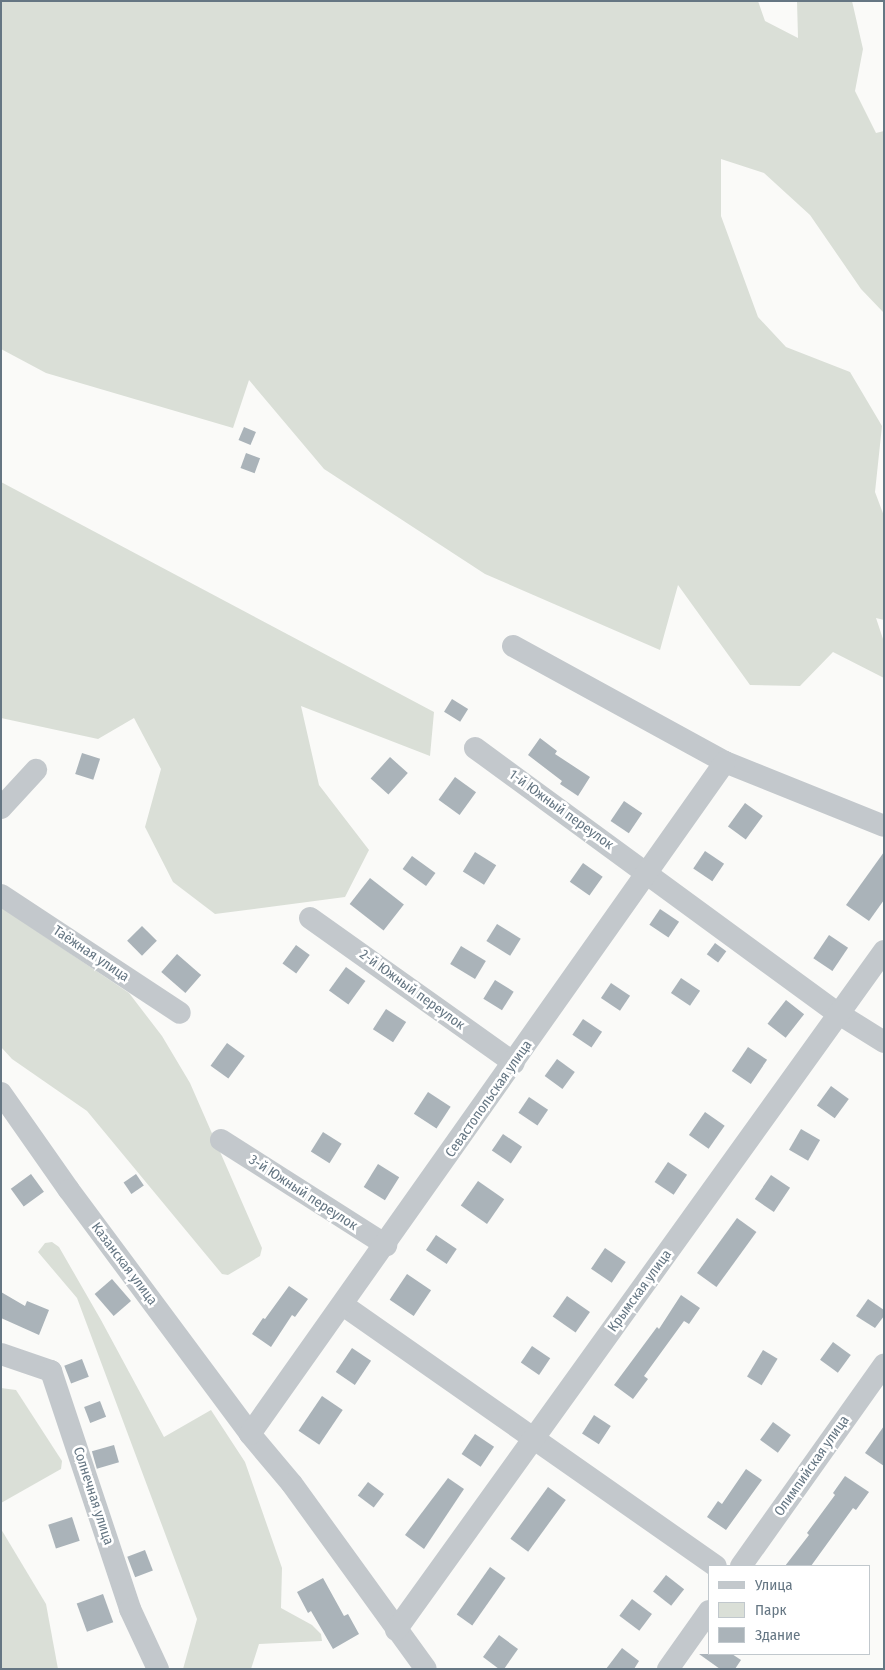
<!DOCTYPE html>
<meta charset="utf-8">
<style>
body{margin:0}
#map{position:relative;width:885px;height:1670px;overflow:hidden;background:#fafaf8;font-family:"Fira Sans Condensed",sans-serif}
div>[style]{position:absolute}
.green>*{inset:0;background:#dadfd7}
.building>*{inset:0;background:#aab3b9;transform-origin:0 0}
.minor>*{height:22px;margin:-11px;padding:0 11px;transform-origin:11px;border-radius:11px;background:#c3c8cc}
span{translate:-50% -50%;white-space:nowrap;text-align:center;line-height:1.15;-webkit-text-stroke:5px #fff;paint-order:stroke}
.street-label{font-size:14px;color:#657683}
.frame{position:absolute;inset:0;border:2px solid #657683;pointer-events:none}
.legend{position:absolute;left:708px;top:1565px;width:162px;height:90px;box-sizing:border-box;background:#fff;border:1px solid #c1c8cd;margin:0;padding:6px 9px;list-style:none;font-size:15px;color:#657683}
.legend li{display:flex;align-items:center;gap:10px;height:25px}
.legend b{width:25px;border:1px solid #c1c8cd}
</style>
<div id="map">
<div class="green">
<i style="clip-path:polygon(1px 1px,758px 1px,765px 21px,798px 38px,797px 1px,852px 1px,863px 49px,855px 91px,876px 133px,884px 131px,884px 313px,861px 289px,810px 215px,764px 173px,721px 159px,721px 216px,758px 317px,786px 347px,850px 372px,882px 426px,875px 492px,884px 516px,884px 620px,876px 618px,884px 642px,884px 678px,833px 652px,800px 686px,750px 685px,678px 585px,660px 650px,485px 574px,324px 469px,249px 380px,233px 428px,46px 373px,1px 349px)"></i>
<i style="clip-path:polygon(1px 482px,434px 712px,430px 756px,301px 706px,319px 785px,369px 850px,345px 897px,215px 914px,173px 882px,145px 827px,161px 769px,134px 718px,98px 739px,1px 718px)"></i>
<i style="clip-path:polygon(1px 907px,129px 993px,162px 1036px,190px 1083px,262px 1248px,260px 1256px,228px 1275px,222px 1274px,87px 1111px,12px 1059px,1px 1047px)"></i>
<i style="clip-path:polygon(52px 1242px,59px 1247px,101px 1320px,164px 1437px,211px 1410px,245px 1462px,282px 1568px,281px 1608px,312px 1625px,321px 1634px,322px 1641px,259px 1644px,251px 1669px,183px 1669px,197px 1619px,77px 1298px,38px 1252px,45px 1243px)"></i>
<i style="clip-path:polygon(1px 1388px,16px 1390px,62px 1461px,61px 1469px,1px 1503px)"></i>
<i style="clip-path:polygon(1px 1529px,46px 1604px,58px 1669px,1px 1669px)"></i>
</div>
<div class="building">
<i style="left:244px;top:427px;width:13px;height:14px;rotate:23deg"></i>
<i style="left:246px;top:453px;width:15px;height:16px;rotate:20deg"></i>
<i style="left:452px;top:699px;width:19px;height:15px;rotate:32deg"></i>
<i style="clip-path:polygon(540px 738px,557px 751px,555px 754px,590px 777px,578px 796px,560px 784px,562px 781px,528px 755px)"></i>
<i style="left:82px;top:753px;width:19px;height:22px;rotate:18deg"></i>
<i style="left:390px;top:757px;width:24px;height:29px;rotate:42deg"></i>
<i style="left:455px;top:777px;width:26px;height:28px;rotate:36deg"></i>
<i style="left:624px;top:801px;width:22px;height:24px;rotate:34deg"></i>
<i style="left:745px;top:803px;width:22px;height:29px;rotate:36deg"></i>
<i style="left:705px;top:851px;width:23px;height:21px;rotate:34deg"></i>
<i style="left:475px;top:852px;width:25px;height:23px;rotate:32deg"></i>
<i style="clip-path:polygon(884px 852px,884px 900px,869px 921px,846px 905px)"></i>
<i style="left:412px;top:856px;width:29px;height:16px;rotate:36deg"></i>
<i style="left:583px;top:863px;width:24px;height:23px;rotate:35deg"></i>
<i style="left:370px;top:878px;width:43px;height:33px;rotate:38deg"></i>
<i style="left:660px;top:909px;width:23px;height:19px;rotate:34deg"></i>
<i style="left:497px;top:924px;width:28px;height:20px;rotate:32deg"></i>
<i style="left:142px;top:926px;width:21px;height:21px;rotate:45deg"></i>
<i style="left:829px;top:935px;width:23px;height:28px;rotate:34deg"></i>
<i style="left:715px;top:943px;width:14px;height:14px;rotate:36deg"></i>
<i style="left:296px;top:945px;width:17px;height:23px;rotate:36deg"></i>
<i style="left:461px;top:946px;width:29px;height:21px;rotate:31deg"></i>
<i style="left:177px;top:954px;width:32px;height:24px;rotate:41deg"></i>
<i style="left:346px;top:967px;width:24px;height:29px;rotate:36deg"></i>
<i style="left:681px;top:978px;width:23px;height:18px;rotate:34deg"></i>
<i style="left:495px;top:980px;width:22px;height:22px;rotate:32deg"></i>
<i style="left:611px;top:983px;width:23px;height:18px;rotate:34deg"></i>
<i style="left:786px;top:1000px;width:23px;height:30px;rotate:38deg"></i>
<i style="left:386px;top:1009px;width:24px;height:24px;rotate:33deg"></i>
<i style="left:583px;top:1019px;width:23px;height:19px;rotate:34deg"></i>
<i style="left:227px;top:1043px;width:22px;height:28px;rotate:36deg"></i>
<i style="left:748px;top:1047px;width:23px;height:29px;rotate:34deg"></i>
<i style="left:557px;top:1059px;width:22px;height:21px;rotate:36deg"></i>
<i style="left:831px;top:1086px;width:22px;height:24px;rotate:36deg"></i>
<i style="left:428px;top:1092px;width:27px;height:26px;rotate:33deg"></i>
<i style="left:529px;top:1097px;width:23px;height:19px;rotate:34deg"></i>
<i style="left:705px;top:1112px;width:24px;height:28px;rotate:35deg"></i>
<i style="left:801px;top:1129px;width:22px;height:24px;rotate:30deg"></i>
<i style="left:323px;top:1132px;width:22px;height:23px;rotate:32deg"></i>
<i style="left:503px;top:1134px;width:23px;height:20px;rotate:34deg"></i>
<i style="left:668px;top:1162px;width:23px;height:24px;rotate:34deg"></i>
<i style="left:378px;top:1164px;width:25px;height:27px;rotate:32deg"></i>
<i style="left:31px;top:1174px;width:22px;height:25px;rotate:54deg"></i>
<i style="left:136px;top:1174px;width:14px;height:15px;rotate:56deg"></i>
<i style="left:771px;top:1175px;width:23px;height:29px;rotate:34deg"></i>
<i style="left:478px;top:1181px;width:32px;height:30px;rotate:35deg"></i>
<i style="left:737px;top:1218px;width:24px;height:68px;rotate:36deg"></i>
<i style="left:436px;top:1235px;width:25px;height:18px;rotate:34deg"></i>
<i style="left:605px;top:1248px;width:25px;height:25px;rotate:34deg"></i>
<i style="left:407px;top:1274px;width:29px;height:31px;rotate:34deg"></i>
<i style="left:112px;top:1279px;width:29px;height:23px;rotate:49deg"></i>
<i style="clip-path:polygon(289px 1286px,308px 1299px,295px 1317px,292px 1315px,271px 1347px,252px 1334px,263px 1318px,265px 1319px)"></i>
<i style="clip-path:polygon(1px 1292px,25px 1306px,27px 1301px,49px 1310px,39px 1335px,1px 1318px)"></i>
<i style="clip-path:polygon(681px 1295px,700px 1308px,689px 1324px,684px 1321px,644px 1376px,648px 1379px,633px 1399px,614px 1385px,657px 1327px,659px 1329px)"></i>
<i style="left:567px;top:1296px;width:28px;height:25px;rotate:35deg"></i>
<i style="clip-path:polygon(868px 1299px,884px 1310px,884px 1316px,875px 1328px,856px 1316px)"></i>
<i style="left:833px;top:1342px;width:22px;height:22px;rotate:36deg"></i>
<i style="left:532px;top:1346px;width:22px;height:20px;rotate:34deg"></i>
<i style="left:352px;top:1348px;width:23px;height:29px;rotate:34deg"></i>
<i style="left:763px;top:1350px;width:17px;height:31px;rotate:31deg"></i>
<i style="left:82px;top:1359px;width:19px;height:19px;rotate:69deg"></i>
<i style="left:322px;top:1396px;width:25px;height:42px;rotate:34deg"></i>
<i style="left:100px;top:1401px;width:17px;height:17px;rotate:69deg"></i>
<i style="left:594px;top:1415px;width:20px;height:22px;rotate:33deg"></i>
<i style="left:773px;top:1422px;width:22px;height:22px;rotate:36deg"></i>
<i style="clip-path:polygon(884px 1426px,884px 1466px,865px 1453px)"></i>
<i style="left:475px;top:1434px;width:23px;height:24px;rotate:34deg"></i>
<i style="left:114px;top:1445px;width:18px;height:23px;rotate:74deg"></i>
<i style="clip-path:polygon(746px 1469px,762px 1480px,726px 1530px,707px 1517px,718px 1501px,722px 1504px)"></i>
<i style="clip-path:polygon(845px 1476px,869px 1492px,856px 1510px,853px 1508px,811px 1566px,785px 1566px,809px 1535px,807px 1533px,835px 1495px,833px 1493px)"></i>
<i style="clip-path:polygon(448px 1478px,464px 1489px,424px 1549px,405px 1535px)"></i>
<i style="left:368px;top:1482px;width:20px;height:17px;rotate:37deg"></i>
<i style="left:548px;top:1487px;width:22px;height:64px;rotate:36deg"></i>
<i style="left:72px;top:1517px;width:25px;height:25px;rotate:72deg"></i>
<i style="left:145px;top:1550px;width:22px;height:19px;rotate:69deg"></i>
<i style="left:490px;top:1567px;width:19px;height:58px;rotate:35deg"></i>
<i style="left:666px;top:1575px;width:23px;height:21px;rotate:38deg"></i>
<i style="clip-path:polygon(323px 1578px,344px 1616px,348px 1614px,359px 1634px,333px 1649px,311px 1611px,308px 1613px,297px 1592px)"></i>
<i style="left:103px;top:1594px;width:30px;height:28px;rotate:70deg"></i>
<i style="left:632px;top:1599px;width:25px;height:21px;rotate:37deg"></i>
<i style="clip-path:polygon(499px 1635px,518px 1649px,504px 1669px,499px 1669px,483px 1657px)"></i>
<i style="clip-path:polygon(622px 1648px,639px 1661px,634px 1669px,606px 1669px)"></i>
<i style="clip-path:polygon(699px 1654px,732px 1654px,741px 1660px,735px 1669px,720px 1669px)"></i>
</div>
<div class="minor">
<i style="left:513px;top:646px;width:242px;rotate:28.7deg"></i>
<i style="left:725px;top:762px;width:171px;rotate:21.9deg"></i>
<i style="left:475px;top:748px;width:451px;rotate:36.2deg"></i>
<i style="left:839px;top:1014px;width:53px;rotate:31.9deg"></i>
<i style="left:1px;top:808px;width:52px;rotate:-47.4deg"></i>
<i style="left:1px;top:895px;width:214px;rotate:33.4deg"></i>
<i style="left:310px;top:918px;width:250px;rotate:35.4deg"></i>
<i style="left:1px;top:1093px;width:118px;rotate:55deg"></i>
<i style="left:69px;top:1190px;width:304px;rotate:53.4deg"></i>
<i style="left:250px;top:1434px;width:65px;rotate:50deg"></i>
<i style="left:292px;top:1484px;width:228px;rotate:54.1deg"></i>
<i style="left:221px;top:1140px;width:196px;rotate:32.5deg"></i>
<i style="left:343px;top:1305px;width:455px;rotate:35deg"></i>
<i style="left:1px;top:1354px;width:53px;rotate:18.8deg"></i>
<i style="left:51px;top:1371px;width:251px;rotate:71.6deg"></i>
<i style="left:130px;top:1609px;width:66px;rotate:65deg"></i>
<i style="left:250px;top:1434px;width:823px;rotate:-54.75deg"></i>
<i style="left:741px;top:1566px;width:247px;rotate:-54.6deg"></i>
<i style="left:396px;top:1630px;width:836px;rotate:-54.3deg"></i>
<i style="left:668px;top:1669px;width:71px;rotate:-54.7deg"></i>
</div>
<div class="street-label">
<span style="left:561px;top:810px;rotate:36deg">1-й Южный переулок</span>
<span style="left:91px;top:954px;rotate:34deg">Таёжная улица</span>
<span style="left:412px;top:990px;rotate:36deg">2-й Южный переулок</span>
<span style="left:489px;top:1099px;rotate:-55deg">Севастопольская улица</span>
<span style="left:303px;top:1193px;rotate:33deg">3-й Южный переулок</span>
<span style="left:124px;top:1264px;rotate:53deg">Казанская улица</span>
<span style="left:640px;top:1291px;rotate:-54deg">Крымская улица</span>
<span style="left:812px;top:1466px;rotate:-55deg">Олимпийская улица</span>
<span style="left:93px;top:1496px;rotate:72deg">Солнечная улица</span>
</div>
<div class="frame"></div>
<ul class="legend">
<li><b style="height:6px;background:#c3c8cc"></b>Улица</li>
<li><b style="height:14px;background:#dadfd7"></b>Парк</li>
<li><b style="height:14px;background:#aab3b9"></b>Здание</li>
</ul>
</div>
